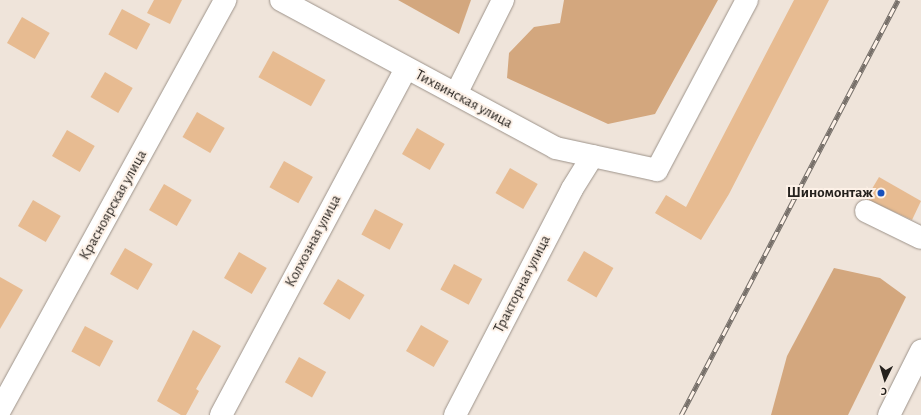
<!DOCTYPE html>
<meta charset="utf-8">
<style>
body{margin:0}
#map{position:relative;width:921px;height:415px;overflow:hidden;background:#efe4da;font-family:"Alegreya Sans",sans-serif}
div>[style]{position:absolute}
.forest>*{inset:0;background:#d3a77e}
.building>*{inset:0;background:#e7bb91;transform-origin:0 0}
.roads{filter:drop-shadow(0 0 1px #9d938a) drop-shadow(0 0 1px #9d938a)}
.minor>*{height:22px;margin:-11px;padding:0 11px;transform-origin:11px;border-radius:11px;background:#fff}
.rail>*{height:4.5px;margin-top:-2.25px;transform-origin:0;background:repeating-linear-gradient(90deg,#fdf1e7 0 9px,#766f69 0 18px);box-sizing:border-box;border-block:1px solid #766f69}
.dots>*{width:11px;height:11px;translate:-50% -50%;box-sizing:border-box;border:2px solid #fdf1e7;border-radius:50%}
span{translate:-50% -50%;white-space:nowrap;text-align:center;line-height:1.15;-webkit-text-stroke:4px #fdf1e7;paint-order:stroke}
.street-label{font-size:15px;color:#25211d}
.poi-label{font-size:15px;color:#25211d;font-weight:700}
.right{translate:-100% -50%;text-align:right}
.north{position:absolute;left:865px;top:359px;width:40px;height:40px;-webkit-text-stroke:3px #fdf1e7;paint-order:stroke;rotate:185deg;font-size:11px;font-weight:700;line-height:16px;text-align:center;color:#25211d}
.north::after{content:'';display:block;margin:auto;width:14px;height:18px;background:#25211d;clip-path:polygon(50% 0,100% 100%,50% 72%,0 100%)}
</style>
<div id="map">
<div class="forest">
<i style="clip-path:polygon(398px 0,471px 0,459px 34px)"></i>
<i style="clip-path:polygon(564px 0,718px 0,655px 114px,608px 124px,507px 78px,509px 53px,534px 27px,560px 23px)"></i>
<i style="clip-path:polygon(834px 268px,880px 278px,906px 297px,848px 415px,771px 415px,787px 356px)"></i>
</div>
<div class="building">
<i style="clip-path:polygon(154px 0,182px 0,170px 24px,147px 13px)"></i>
<i style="clip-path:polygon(794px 0,829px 0,729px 194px,701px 240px,655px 213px,666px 195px,686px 207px)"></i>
<i style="left:122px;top:9px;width:32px;height:29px;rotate:28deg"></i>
<i style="left:22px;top:17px;width:32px;height:30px;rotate:30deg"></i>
<i style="left:273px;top:51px;width:60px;height:30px;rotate:29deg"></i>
<i style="left:105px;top:72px;width:32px;height:29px;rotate:30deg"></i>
<i style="left:197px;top:112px;width:32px;height:29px;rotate:30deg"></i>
<i style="left:417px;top:128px;width:32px;height:30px;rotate:30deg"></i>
<i style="left:67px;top:130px;width:32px;height:30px;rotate:30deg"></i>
<i style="left:284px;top:161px;width:33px;height:30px;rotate:29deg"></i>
<i style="left:510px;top:168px;width:32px;height:29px;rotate:30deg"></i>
<i style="clip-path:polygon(879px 177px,921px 201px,912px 220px,866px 199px)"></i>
<i style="left:164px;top:184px;width:32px;height:30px;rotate:30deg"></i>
<i style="left:33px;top:200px;width:32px;height:30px;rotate:30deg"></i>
<i style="left:375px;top:209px;width:32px;height:29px;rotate:28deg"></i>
<i style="left:125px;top:248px;width:32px;height:30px;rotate:30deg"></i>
<i style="left:584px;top:251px;width:34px;height:34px;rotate:30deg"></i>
<i style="left:239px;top:252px;width:32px;height:30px;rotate:30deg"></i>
<i style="left:454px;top:264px;width:32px;height:29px;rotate:28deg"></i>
<i style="clip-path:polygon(0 277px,23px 290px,0 329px)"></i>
<i style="left:338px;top:279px;width:31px;height:29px;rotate:31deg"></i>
<i style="left:421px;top:325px;width:32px;height:30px;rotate:30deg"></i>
<i style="left:85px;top:326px;width:32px;height:29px;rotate:28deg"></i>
<i style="clip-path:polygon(193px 330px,221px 346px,196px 389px,199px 391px,186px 415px,181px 415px,157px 401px)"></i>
<i style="left:299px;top:357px;width:31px;height:29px;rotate:29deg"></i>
</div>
<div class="roads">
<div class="minor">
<i style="left:281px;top:0;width:312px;rotate:28.3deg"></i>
<i style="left:556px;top:148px;width:103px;rotate:12.3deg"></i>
<i style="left:657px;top:170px;width:192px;rotate:-62.1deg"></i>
<i style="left:456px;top:94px;width:105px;rotate:-63.4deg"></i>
<i style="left:866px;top:211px;width:61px;rotate:26.1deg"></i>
<i style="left:0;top:410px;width:468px;rotate:-61.2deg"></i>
<i style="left:221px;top:415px;width:393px;rotate:-61.9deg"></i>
<i style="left:455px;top:415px;width:254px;rotate:-62.6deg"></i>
<i style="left:572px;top:189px;width:39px;rotate:-58deg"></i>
<i style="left:889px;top:415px;width:72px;rotate:-63.4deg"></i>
</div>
</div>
<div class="rail">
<i style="left:681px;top:415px;width:468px;rotate:-62.4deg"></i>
</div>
<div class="dots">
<i style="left:881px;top:193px;background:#1750bc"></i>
</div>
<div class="street-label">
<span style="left:464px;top:99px;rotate:28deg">Тихвинская улица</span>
<span style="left:113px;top:205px;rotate:-61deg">Красноярская улица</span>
<span style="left:313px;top:241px;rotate:-62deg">Колхозная улица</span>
<span style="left:522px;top:284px;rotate:-63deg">Тракторная улица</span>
</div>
<div class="poi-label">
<span class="right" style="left:873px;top:193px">Шиномонтаж</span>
</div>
<div class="north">С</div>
</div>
